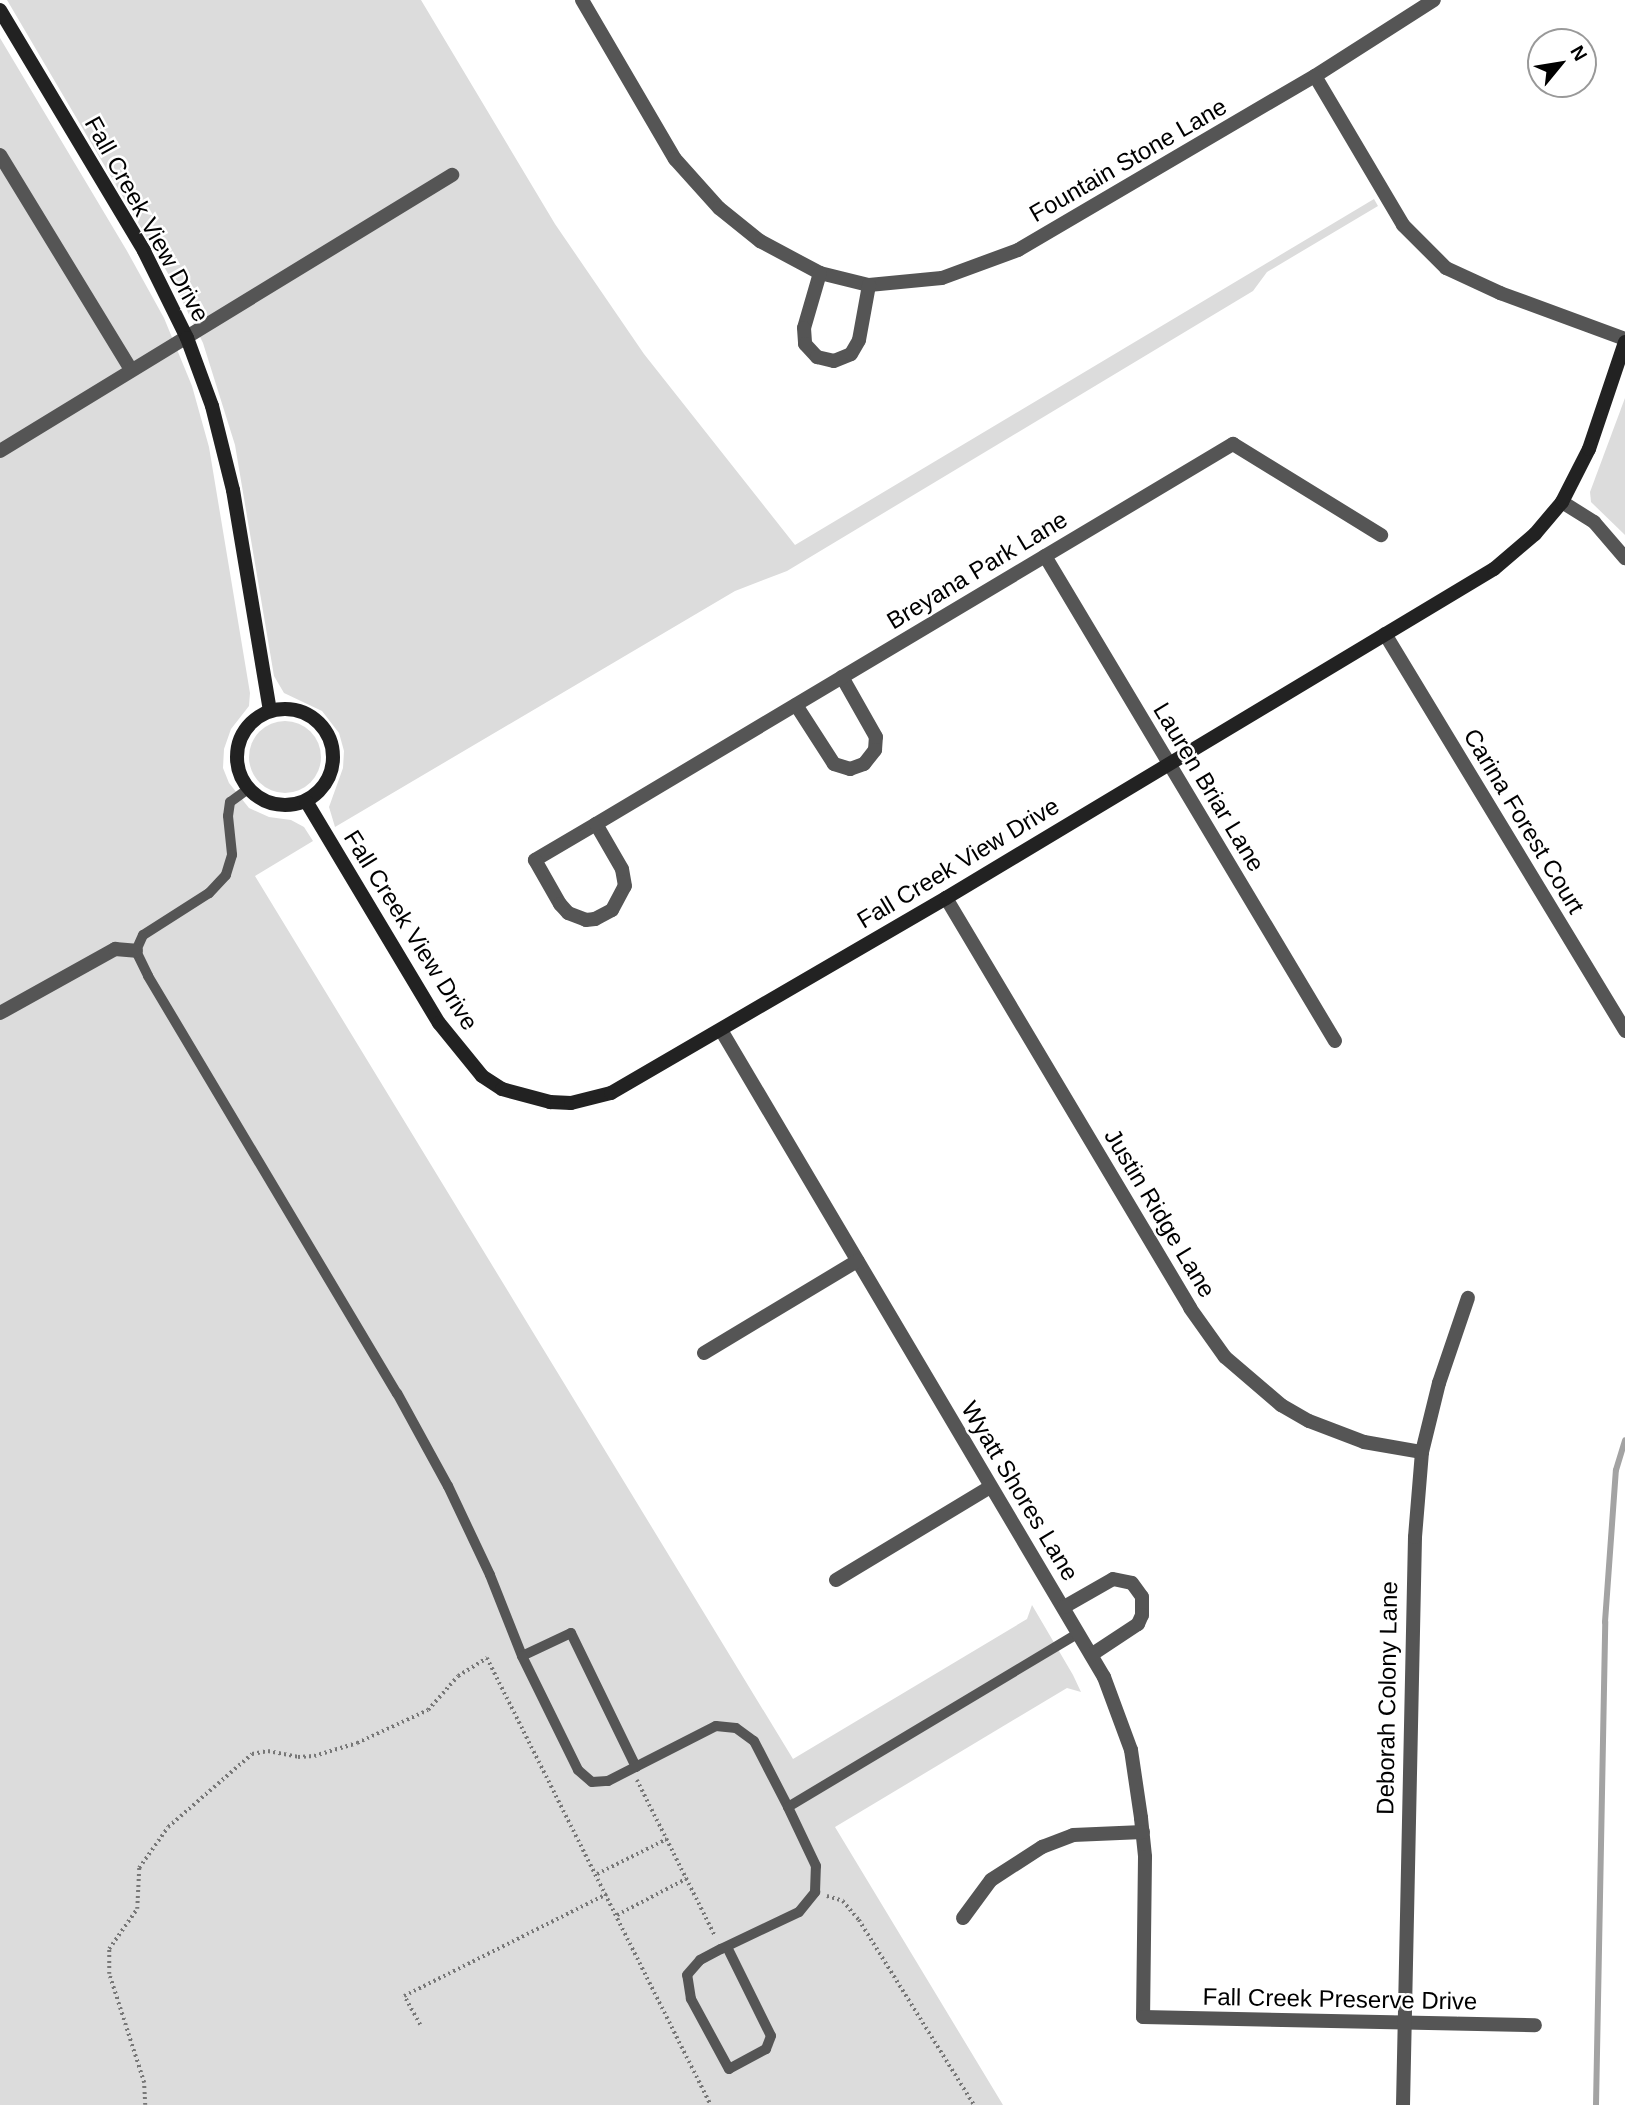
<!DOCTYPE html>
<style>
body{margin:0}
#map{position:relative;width:1625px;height:2105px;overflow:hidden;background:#fff;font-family:Helvetica,sans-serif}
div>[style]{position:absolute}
.green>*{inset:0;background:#dcdcdc}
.round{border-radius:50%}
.stream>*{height:6px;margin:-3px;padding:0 3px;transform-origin:3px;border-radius:3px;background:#a3a3a3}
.path>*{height:3.5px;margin-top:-1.75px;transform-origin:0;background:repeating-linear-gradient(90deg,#777 0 2px,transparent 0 5.5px)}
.lane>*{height:10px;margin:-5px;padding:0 5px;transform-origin:5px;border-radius:5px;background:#555}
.street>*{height:14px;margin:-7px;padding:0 7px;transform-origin:7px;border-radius:7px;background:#555}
.secondary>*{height:14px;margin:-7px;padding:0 7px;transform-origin:7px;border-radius:7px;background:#222}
.secondary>.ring{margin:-7px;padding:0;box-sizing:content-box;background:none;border:14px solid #222;border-radius:50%}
span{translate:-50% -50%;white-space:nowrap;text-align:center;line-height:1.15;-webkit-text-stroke:5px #fff;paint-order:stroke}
.street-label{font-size:24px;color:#000}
.north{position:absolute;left:1527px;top:28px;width:70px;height:70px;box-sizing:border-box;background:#fff;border:2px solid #999;border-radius:50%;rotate:60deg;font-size:19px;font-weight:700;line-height:28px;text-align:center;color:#000}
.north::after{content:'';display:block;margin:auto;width:24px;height:32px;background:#000;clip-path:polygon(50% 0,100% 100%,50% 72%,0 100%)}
</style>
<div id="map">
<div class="green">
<i style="clip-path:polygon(7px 0,421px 0,555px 224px,644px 354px,795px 545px,1374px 199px,1378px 206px,1267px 272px,1253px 291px,787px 571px,735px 591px,335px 827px,329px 807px,343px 768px,344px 751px,339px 733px,322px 711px,284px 693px,274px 676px,235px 445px,203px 343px,173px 282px)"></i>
<i style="clip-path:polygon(0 38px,127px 251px,164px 318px,192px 386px,209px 447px,250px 693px,249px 706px,231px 729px,224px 749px,223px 768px,229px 783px,249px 808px,269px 817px,291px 820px,304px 827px,313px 841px,255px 876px,793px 1759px,1027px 1619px,1032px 1605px,1073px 1675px,1081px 1692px,1067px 1688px,835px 1827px,1003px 2105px,0 2105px)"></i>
<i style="clip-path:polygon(1625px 398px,1625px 535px,1591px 502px,1590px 492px)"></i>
<i class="round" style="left:249px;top:721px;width:72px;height:72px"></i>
</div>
<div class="stream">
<i style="left:1596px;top:2105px;width:483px;rotate:-88.9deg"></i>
<i style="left:1605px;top:1622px;width:152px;rotate:-85.9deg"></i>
<i style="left:1616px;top:1470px;width:31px;rotate:-73deg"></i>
</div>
<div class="path">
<i style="left:637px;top:1780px;width:174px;rotate:63.4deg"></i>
<i style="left:597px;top:1874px;width:78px;rotate:-26.6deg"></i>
<i style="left:827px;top:1896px;width:17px;rotate:17deg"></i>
<i style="left:843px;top:1901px;width:25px;rotate:50deg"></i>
<i style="left:859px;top:1920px;width:218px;rotate:58.1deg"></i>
<i style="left:617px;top:1915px;width:78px;rotate:-27.6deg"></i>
<i style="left:420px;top:2025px;width:33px;rotate:-119deg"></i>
<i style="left:404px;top:1996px;width:227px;rotate:-26.7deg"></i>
<i style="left:145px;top:2105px;width:22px;rotate:-93deg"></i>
<i style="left:144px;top:2083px;width:114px;rotate:-107.8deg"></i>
<i style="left:109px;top:1974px;width:25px;rotate:-90deg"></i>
<i style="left:109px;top:1949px;width:49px;rotate:-55deg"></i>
<i style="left:137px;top:1909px;width:41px;rotate:-87.2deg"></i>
<i style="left:139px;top:1868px;width:50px;rotate:-54.7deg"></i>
<i style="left:168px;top:1827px;width:111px;rotate:-41deg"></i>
<i style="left:252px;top:1754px;width:16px;rotate:-11deg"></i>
<i style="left:268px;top:1751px;width:31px;rotate:11deg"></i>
<i style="left:298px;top:1757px;width:16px;rotate:-4deg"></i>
<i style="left:314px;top:1756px;width:45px;rotate:-16.8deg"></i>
<i style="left:357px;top:1743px;width:78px;rotate:-24.9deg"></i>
<i style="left:428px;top:1710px;width:45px;rotate:-48.6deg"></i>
<i style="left:458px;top:1676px;width:34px;rotate:-32deg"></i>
<i style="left:487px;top:1658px;width:500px;rotate:63.4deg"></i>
</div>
<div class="lane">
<i style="left:248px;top:789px;width:22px;rotate:144deg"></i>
<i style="left:230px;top:802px;width:14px;rotate:98deg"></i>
<i style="left:228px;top:816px;width:39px;rotate:84deg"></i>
<i style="left:232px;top:855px;width:21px;rotate:107deg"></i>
<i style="left:226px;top:875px;width:25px;rotate:133deg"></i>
<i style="left:209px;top:893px;width:78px;rotate:147.5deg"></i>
<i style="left:143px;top:935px;width:17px;rotate:114deg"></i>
<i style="left:136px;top:951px;width:28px;rotate:64deg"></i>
<i style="left:148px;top:976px;width:486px;rotate:59.2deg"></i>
<i style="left:397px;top:1393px;width:106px;rotate:61.3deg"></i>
<i style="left:448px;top:1486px;width:98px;rotate:64.7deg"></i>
<i style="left:490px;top:1575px;width:87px;rotate:68.4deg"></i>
<i style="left:636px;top:1767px;width:149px;rotate:-115.9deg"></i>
<i style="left:571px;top:1633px;width:54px;rotate:154.9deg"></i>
<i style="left:522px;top:1656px;width:127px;rotate:63.8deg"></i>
<i style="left:578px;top:1770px;width:18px;rotate:41deg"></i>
<i style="left:592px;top:1782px;width:16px;rotate:-4deg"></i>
<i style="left:608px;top:1781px;width:121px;rotate:-27deg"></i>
<i style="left:716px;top:1726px;width:20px;rotate:6deg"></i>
<i style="left:736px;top:1728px;width:22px;rotate:36deg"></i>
<i style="left:754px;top:1741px;width:74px;rotate:62.7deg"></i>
<i style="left:788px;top:1807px;width:339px;rotate:-30.9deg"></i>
<i style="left:727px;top:1947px;width:99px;rotate:63.7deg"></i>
<i style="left:771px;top:2036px;width:14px;rotate:111deg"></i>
<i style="left:766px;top:2049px;width:42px;rotate:151.6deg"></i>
<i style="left:729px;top:2069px;width:80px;rotate:-118.5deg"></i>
<i style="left:691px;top:1999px;width:24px;rotate:-99deg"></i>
<i style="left:687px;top:1975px;width:20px;rotate:-49deg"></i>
<i style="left:700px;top:1960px;width:24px;rotate:-28deg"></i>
<i style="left:721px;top:1949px;width:86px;rotate:-25.4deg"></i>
<i style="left:799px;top:1912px;width:26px;rotate:-51deg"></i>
<i style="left:815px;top:1892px;width:26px;rotate:-88deg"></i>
<i style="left:816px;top:1866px;width:65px;rotate:-115.4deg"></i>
</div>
<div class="street">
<i style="left:582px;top:0;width:184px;rotate:59.7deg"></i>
<i style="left:675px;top:159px;width:66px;rotate:48.1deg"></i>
<i style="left:719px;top:208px;width:53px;rotate:38.8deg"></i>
<i style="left:760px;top:241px;width:68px;rotate:28.1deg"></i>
<i style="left:820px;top:273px;width:50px;rotate:13.8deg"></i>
<i style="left:869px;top:285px;width:73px;rotate:-5.5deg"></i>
<i style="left:942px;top:278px;width:81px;rotate:-20.2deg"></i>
<i style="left:1018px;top:250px;width:344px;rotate:-30.4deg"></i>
<i style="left:1315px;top:76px;width:141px;rotate:-32.6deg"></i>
<i style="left:1315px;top:76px;width:173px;rotate:59.4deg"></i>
<i style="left:1403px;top:225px;width:61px;rotate:45deg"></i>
<i style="left:1446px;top:268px;width:60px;rotate:24.8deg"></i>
<i style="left:1500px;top:293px;width:133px;rotate:20.2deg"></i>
<i style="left:0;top:155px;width:252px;rotate:58.6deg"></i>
<i style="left:820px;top:273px;width:57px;rotate:106.2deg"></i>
<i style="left:804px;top:328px;width:16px;rotate:86deg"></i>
<i style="left:805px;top:344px;width:18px;rotate:47deg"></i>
<i style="left:817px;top:357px;width:17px;rotate:13deg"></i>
<i style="left:834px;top:361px;width:18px;rotate:-22deg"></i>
<i style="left:851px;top:354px;width:16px;rotate:-60deg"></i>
<i style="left:859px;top:340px;width:56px;rotate:-79.7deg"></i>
<i style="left:0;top:451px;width:530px;rotate:-31.41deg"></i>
<i style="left:1562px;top:502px;width:38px;rotate:32deg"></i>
<i style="left:1594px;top:522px;width:48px;rotate:49.3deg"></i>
<i style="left:1045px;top:556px;width:565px;rotate:59.12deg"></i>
<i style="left:1385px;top:634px;width:464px;rotate:58.8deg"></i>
<i style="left:796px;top:705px;width:70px;rotate:57.2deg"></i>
<i style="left:834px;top:764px;width:17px;rotate:17deg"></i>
<i style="left:850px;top:769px;width:15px;rotate:-20deg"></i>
<i style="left:864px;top:764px;width:18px;rotate:-52deg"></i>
<i style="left:875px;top:750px;width:13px;rotate:-86deg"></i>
<i style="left:876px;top:737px;width:69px;rotate:-119.5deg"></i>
<i style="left:596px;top:824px;width:71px;rotate:149.5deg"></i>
<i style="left:535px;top:860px;width:51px;rotate:60.4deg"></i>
<i style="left:560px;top:904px;width:12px;rotate:48deg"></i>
<i style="left:568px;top:913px;width:19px;rotate:21deg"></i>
<i style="left:586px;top:920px;width:9px;rotate:-6deg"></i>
<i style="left:595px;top:919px;width:19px;rotate:-28deg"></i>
<i style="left:612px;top:910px;width:27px;rotate:-62deg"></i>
<i style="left:625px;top:886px;width:17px;rotate:-100deg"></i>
<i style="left:622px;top:869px;width:52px;rotate:-120deg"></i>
<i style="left:596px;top:824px;width:742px;rotate:-30.82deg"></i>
<i style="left:1233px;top:444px;width:174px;rotate:31.6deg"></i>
<i style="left:946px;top:898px;width:477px;rotate:59.2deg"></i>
<i style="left:1190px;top:1308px;width:60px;rotate:54.5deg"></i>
<i style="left:1225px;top:1357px;width:74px;rotate:40.6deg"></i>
<i style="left:1281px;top:1405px;width:32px;rotate:30deg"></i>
<i style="left:1309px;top:1421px;width:59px;rotate:20.9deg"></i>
<i style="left:1364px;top:1442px;width:59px;rotate:9.8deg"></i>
<i style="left:0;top:1013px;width:132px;rotate:-29.1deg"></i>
<i style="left:115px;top:949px;width:21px;rotate:5deg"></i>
<i style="left:721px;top:1030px;width:752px;rotate:59.38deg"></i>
<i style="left:1104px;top:1677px;width:78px;rotate:69.7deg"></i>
<i style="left:1131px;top:1750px;width:69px;rotate:81.6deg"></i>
<i style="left:1141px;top:1818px;width:39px;rotate:84deg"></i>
<i style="left:1145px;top:1857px;width:160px;rotate:90.7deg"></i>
<i style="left:1143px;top:2017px;width:392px;rotate:1.2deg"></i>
<i style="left:704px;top:1353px;width:179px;rotate:-31deg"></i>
<i style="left:836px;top:1580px;width:180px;rotate:-31.1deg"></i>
<i style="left:1064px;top:1607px;width:56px;rotate:-29.7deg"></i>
<i style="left:1113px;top:1579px;width:19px;rotate:12deg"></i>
<i style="left:1132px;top:1583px;width:17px;rotate:54deg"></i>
<i style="left:1142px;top:1597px;width:18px;rotate:90deg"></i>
<i style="left:1142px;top:1615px;width:10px;rotate:114deg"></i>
<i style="left:1138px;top:1624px;width:56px;rotate:146.6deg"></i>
<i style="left:963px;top:1918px;width:47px;rotate:-53.6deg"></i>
<i style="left:991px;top:1880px;width:61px;rotate:-32.9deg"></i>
<i style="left:1042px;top:1847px;width:33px;rotate:-21deg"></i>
<i style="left:1073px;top:1835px;width:70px;rotate:-2.5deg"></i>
<i style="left:1403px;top:2105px;width:568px;rotate:-88.79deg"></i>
<i style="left:1415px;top:1537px;width:85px;rotate:-85.3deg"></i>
<i style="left:1422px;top:1452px;width:71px;rotate:-76.2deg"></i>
<i style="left:1439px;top:1383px;width:90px;rotate:-71.2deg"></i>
</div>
<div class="secondary">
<i style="left:0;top:10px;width:281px;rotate:59.1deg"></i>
<i style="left:144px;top:251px;width:97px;rotate:63.7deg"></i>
<i style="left:187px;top:338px;width:72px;rotate:69.8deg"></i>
<i style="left:212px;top:406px;width:87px;rotate:76deg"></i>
<i style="left:233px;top:490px;width:224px;rotate:80.5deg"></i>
<i class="ring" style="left:237px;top:709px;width:82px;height:82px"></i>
<i style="left:306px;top:801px;width:259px;rotate:59.1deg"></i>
<i style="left:439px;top:1023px;width:68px;rotate:50.9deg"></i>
<i style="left:482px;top:1076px;width:24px;rotate:33deg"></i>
<i style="left:502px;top:1089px;width:50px;rotate:15.2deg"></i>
<i style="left:550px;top:1102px;width:21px;rotate:3deg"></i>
<i style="left:571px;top:1103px;width:41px;rotate:-14deg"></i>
<i style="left:611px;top:1093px;width:388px;rotate:-30.2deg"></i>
<i style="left:946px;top:898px;width:639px;rotate:-30.98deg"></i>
<i style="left:1494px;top:569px;width:54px;rotate:-40.5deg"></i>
<i style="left:1535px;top:534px;width:42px;rotate:-49.8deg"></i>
<i style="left:1562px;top:502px;width:59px;rotate:-63deg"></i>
<i style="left:1589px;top:449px;width:113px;rotate:-71.4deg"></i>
</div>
<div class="street-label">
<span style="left:1128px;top:160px;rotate:-30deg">Fountain Stone Lane</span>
<span style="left:147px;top:219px;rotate:61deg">Fall Creek View Drive</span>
<span style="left:977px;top:570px;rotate:-31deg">Breyana Park Lane</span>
<span style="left:1209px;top:787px;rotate:59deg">Lauren Briar Lane</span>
<span style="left:1524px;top:821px;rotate:59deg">Carina Forest Court</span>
<span style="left:958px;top:863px;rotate:-31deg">Fall Creek View Drive</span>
<span style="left:411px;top:930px;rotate:58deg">Fall Creek View Drive</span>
<span style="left:1160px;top:1213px;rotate:59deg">Justin Ridge Lane</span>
<span style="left:1020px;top:1491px;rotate:59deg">Wyatt Shores Lane</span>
<span style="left:1387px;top:1698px;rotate:-89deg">Deborah Colony Lane</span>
<span style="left:1340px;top:1999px;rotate:1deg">Fall Creek Preserve Drive</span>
</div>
<div class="north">N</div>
</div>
